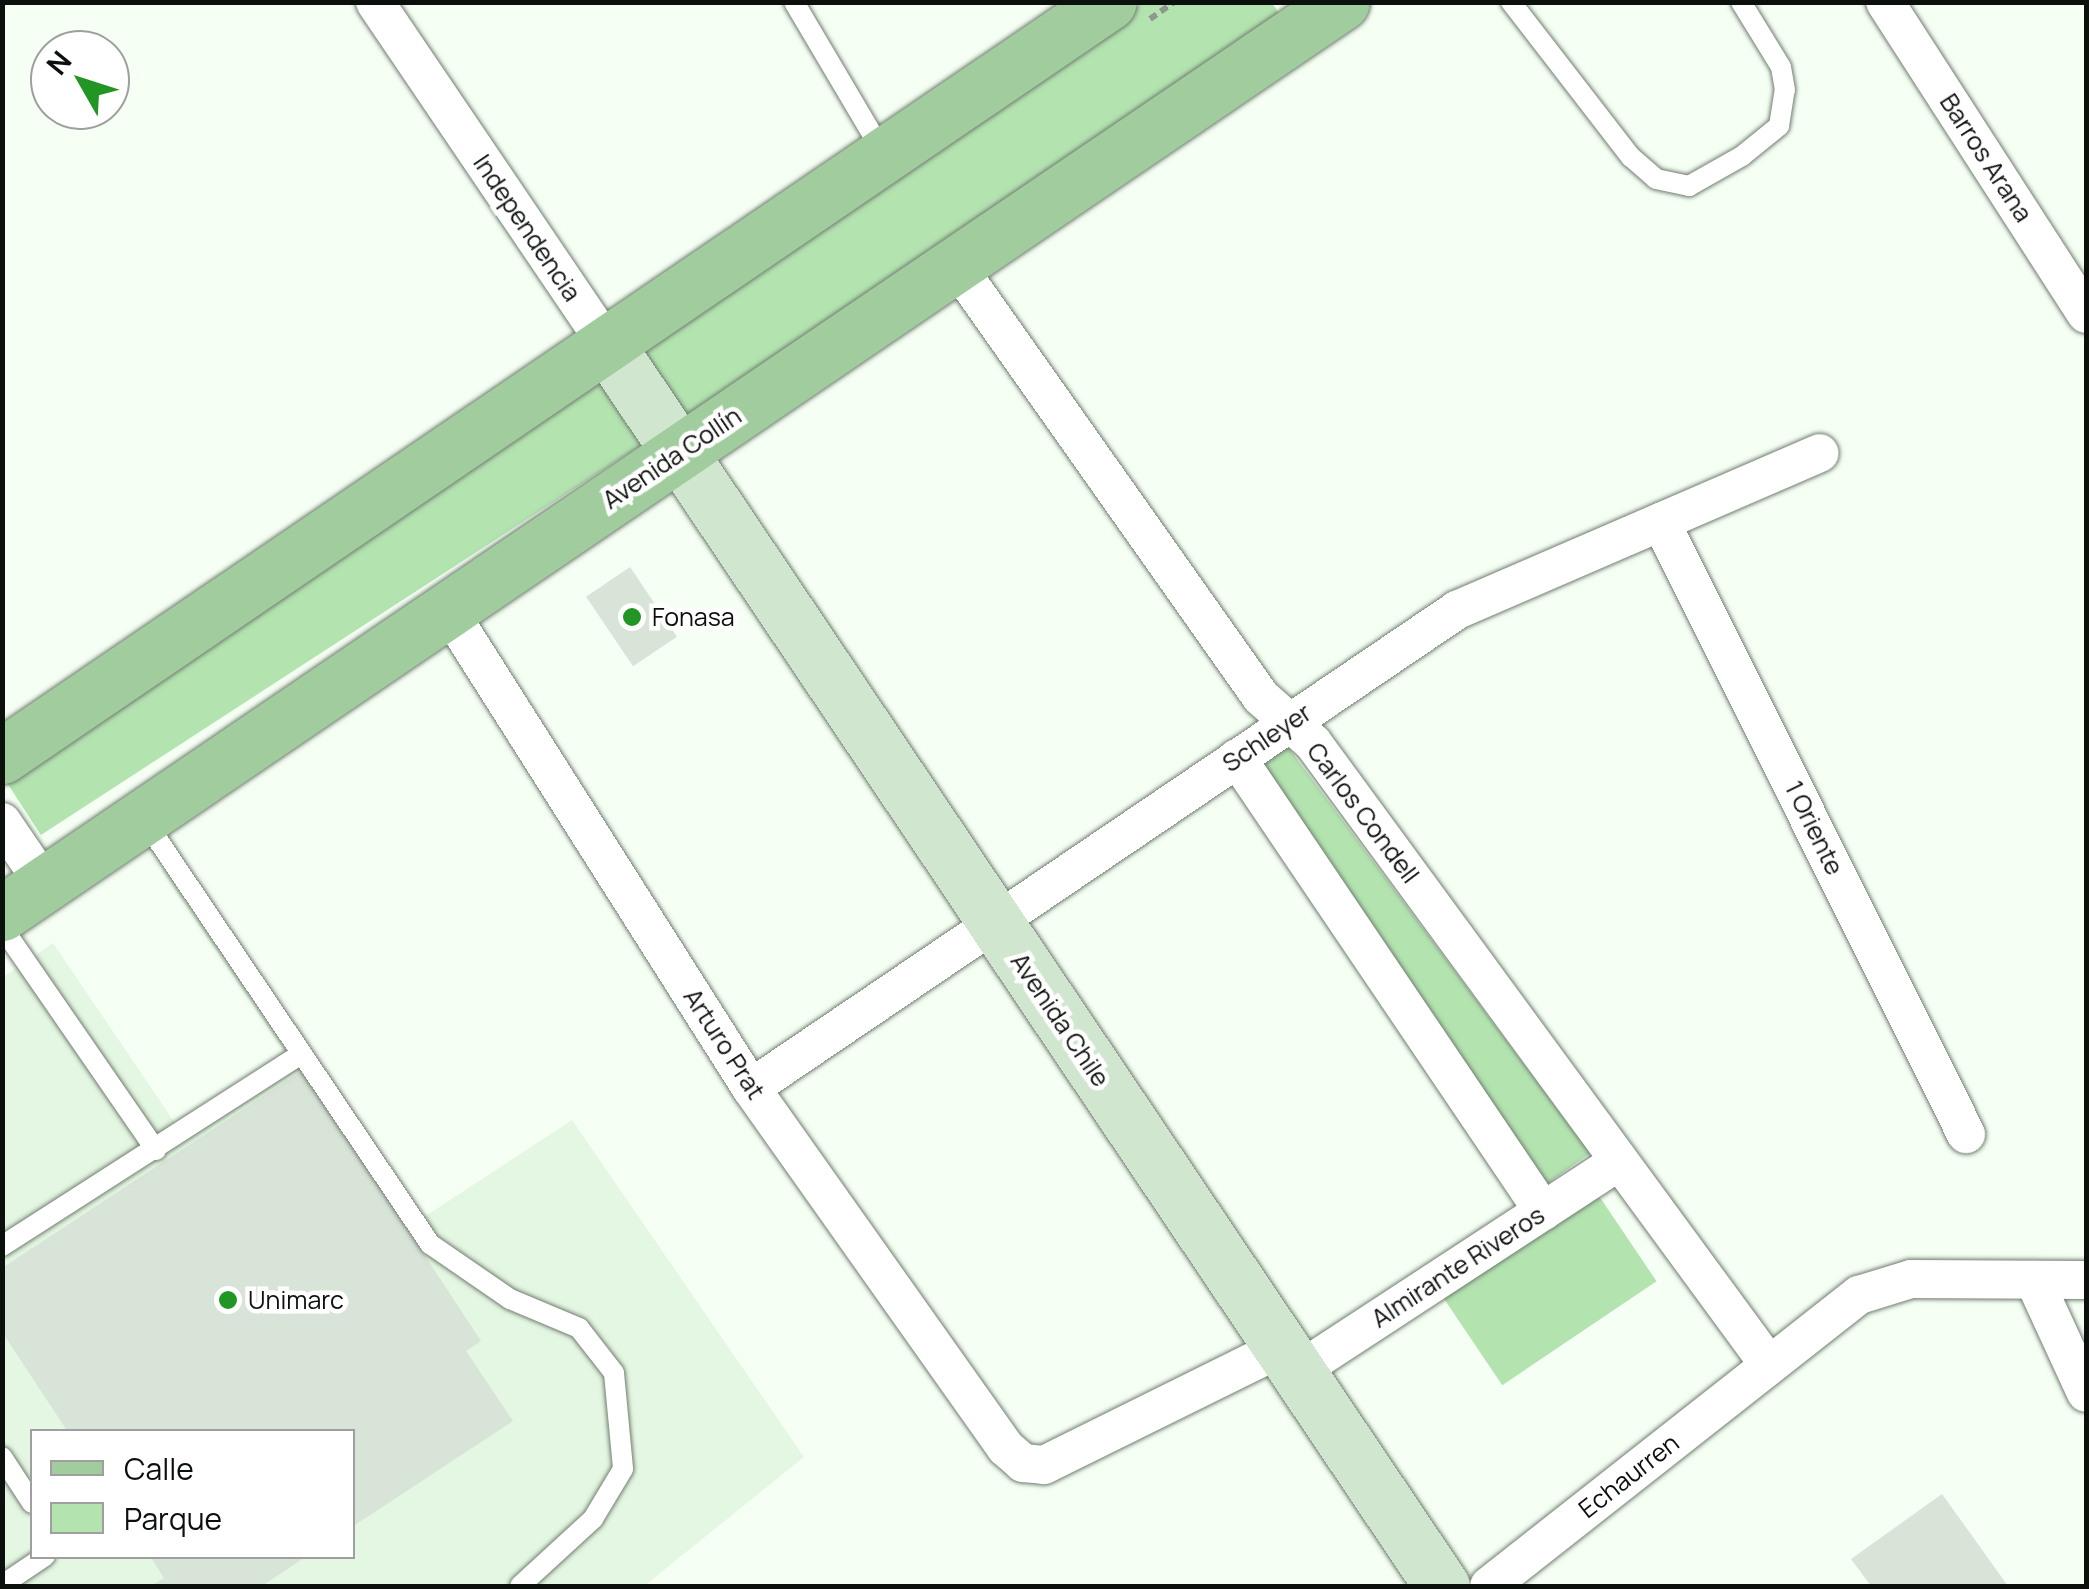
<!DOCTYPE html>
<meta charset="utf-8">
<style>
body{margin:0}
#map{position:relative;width:2089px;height:1589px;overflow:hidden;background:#f5fff4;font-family:Manrope,sans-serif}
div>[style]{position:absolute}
.built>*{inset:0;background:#e4f7e2}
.green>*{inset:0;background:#b3e4b0;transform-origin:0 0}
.building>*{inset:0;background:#d8e4d7;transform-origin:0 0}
.path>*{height:6px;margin-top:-3px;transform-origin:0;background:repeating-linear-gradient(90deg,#8f978f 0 8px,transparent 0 13px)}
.roads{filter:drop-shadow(0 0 2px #717d70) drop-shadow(0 0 2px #717d70)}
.lane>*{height:20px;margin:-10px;padding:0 10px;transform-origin:10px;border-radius:10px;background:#fff}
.street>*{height:38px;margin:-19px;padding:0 19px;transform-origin:19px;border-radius:19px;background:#fff}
.secondary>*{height:55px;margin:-27.5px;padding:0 27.5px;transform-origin:27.5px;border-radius:27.5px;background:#d0e6cf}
.primary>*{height:55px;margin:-27.5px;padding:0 27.5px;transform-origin:27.5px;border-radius:27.5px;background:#a1cd9e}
.dots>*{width:28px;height:28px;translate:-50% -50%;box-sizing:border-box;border:5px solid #fff;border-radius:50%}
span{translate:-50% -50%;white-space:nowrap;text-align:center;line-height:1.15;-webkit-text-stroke:9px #fff;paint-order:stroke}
.street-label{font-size:25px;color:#0c100c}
.poi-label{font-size:25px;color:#0c100c}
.left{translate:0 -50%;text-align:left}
.frame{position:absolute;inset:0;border:5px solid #0c100c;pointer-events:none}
.legend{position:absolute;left:30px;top:1429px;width:325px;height:130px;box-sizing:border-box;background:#fff;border:2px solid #9e9f9e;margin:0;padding:12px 18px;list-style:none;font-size:30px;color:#0c100c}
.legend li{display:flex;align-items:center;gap:20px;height:50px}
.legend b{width:50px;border:2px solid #9e9f9e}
.north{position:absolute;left:30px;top:30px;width:100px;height:100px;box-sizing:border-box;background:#fff;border:2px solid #9e9f9e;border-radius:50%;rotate:309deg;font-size:28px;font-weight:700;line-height:40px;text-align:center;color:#0c100c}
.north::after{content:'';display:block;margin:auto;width:35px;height:45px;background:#229624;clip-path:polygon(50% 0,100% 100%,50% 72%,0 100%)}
</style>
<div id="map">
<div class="built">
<i style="clip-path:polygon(evenodd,173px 863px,424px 1217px,572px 1120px,804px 1457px,644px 1586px,3px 1586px,3px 977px,53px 943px,177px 1126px,284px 1051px,162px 871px,173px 863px,32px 1432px,352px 1432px,352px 1556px,32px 1556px,32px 1432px)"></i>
</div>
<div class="green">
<i style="clip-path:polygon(1143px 3px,1272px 3px,1287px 25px,681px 435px,626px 352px)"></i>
<i style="left:594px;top:372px;width:87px;height:716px;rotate:57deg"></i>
<i style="clip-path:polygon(1285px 743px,1590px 1153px,1544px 1186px,1250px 767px)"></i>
<i style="left:1595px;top:1190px;width:110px;height:186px;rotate:56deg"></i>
</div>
<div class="building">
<i style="left:630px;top:567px;width:84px;height:53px;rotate:56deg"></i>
<i style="clip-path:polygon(303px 1070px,481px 1341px,466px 1351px,513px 1421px,352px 1527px,352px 1432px,68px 1432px,2px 1332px,2px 1268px)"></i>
<i style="clip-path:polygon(1942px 1494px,2008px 1586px,1871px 1586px,1851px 1559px)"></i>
<i style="clip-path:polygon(150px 1556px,307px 1556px,262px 1586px,151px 1586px,164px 1578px)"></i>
</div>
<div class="path">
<i style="left:1150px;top:19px;width:29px;rotate:-35deg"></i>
</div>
<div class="roads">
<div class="lane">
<i style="left:794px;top:2px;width:173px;rotate:59.4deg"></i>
<i style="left:1511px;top:2px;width:196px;rotate:52.3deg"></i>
<i style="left:1631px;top:157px;width:33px;rotate:41deg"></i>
<i style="left:1656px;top:179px;width:34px;rotate:12deg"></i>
<i style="left:1689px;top:186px;width:61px;rotate:-29.5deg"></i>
<i style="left:1742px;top:156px;width:48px;rotate:-39deg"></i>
<i style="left:1779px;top:126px;width:36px;rotate:-81deg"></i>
<i style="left:1785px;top:90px;width:23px;rotate:-100deg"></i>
<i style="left:1781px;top:67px;width:76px;rotate:-121.6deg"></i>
<i style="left:143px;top:818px;width:514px;rotate:56.03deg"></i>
<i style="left:430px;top:1244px;width:97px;rotate:34.5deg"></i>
<i style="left:510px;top:1299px;width:75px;rotate:22.8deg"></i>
<i style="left:579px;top:1328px;width:57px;rotate:52.1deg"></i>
<i style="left:614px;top:1373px;width:96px;rotate:84.6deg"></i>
<i style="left:623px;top:1469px;width:58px;rotate:121deg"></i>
<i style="left:593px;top:1519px;width:99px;rotate:137.5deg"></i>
<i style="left:2px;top:927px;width:271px;rotate:55.4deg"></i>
<i style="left:2px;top:1246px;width:355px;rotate:-32.7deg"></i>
<i style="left:2px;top:1457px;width:55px;rotate:56.9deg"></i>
<i style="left:2px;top:1585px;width:52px;rotate:-34deg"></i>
</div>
<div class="street">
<i style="left:375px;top:2px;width:414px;rotate:55.9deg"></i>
<i style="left:1885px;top:2px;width:371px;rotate:57.2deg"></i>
<i style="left:956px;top:265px;width:529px;rotate:54.78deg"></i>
<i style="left:1261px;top:697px;width:69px;rotate:41.5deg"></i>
<i style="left:1313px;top:743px;width:771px;rotate:53.75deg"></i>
<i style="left:1661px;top:522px;width:684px;rotate:63.51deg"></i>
<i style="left:448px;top:610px;width:566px;rotate:57.63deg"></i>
<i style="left:751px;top:1088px;width:441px;rotate:54.7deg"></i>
<i style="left:1006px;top:1448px;width:23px;rotate:41deg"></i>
<i style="left:1023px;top:1463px;width:21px;rotate:5deg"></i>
<i style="left:1044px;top:1465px;width:264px;rotate:-26.3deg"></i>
<i style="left:1237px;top:758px;width:547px;rotate:55.96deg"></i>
<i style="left:2px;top:822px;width:76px;rotate:55.7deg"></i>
<i style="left:751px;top:1088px;width:853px;rotate:-34.1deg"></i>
<i style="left:1457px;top:610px;width:395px;rotate:-23.4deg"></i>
<i style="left:2034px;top:1280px;width:124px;rotate:65.3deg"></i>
<i style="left:1297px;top:1372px;width:385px;rotate:-33.2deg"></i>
<i style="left:1489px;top:1586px;width:471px;rotate:-38.2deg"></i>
<i style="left:1859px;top:1295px;width:54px;rotate:-17.1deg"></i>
<i style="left:1911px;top:1279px;width:175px;rotate:0.3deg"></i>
</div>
<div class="secondary">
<i style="left:607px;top:345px;width:1496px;rotate:56.07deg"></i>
</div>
<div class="primary">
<i style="left:2px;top:756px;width:1339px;rotate:-34.26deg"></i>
<i style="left:2px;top:913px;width:1620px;rotate:-34.21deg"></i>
</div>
</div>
<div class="dots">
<i style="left:632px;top:617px;background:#229624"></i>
<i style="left:228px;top:1300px;background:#229624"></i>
</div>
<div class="street-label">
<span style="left:1986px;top:158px;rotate:57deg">Barros Arana</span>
<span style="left:527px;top:228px;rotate:56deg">Independencia</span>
<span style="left:672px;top:458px;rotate:-34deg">Avenida Collín</span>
<span style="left:1267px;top:738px;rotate:-34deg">Schleyer</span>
<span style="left:1363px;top:813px;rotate:53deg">Carlos Condell</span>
<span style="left:1814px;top:828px;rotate:64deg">1 Oriente</span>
<span style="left:1060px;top:1020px;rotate:56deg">Avenida Chile</span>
<span style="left:724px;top:1044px;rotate:57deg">Arturo Prat</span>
<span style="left:1458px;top:1267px;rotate:-33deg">Almirante Riveros</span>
<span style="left:1629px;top:1476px;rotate:-38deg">Echaurren</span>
</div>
<div class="poi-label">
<span class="left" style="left:652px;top:617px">Fonasa</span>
<span class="left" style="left:248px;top:1300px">Unimarc</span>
</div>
<div class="frame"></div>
<ul class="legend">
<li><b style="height:12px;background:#a1cd9e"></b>Calle</li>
<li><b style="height:28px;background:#b3e4b0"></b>Parque</li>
</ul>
<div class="north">N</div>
</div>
